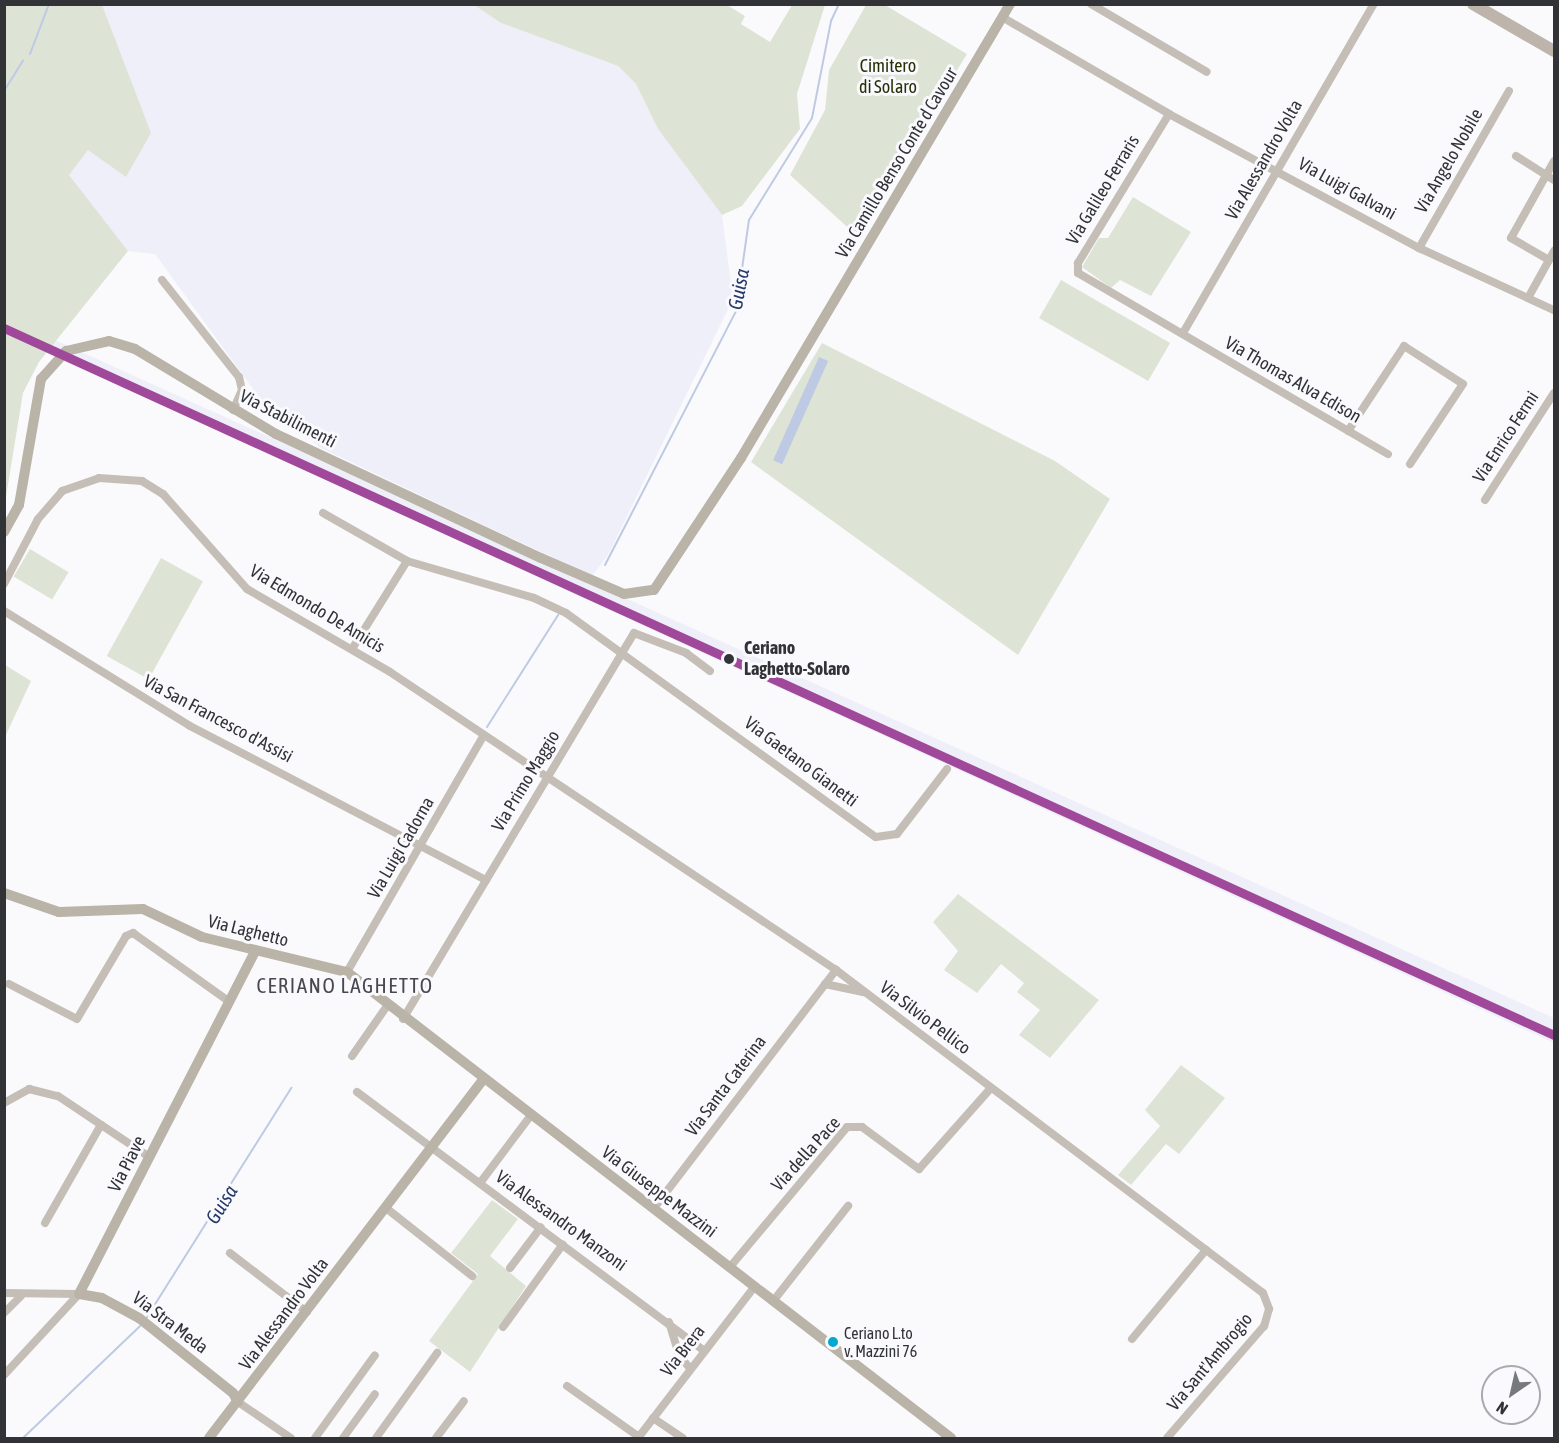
<!DOCTYPE html>
<style>
body{margin:0}
#map{position:relative;width:1559px;height:1443px;overflow:hidden;background:#fafafd;font-family:"Asap Condensed",sans-serif}
div>[style]{position:absolute}
.built>*{inset:0;background:#eeeff9}
.green>*{inset:0;background:#dee4d5;transform-origin:0 0}
.water>*{inset:0;background:#becae3;transform-origin:0 0}
.stream>*{height:2px;margin:-1px;padding:0 1px;transform-origin:1px;border-radius:1px;background:#becae3}
.street>*{height:8px;margin:-4px;padding:0 4px;transform-origin:4px;border-radius:4px;background:#c4beb6}
.secondary>*{height:10px;margin:-5px;padding:0 5px;transform-origin:5px;border-radius:5px;background:#bab3a7}
.primary>*{height:12px;margin:-6px;padding:0 6px;transform-origin:6px;border-radius:6px;background:#bdb5ab}
.rail-1>*{height:9px;margin:-4.5px;padding:0 4.5px;transform-origin:4.5px;border-radius:4.5px;background:#a0499a}
.dots>*{width:16px;height:16px;translate:-50% -50%;box-sizing:border-box;border:3px solid #f9f9fe;border-radius:50%}
span{translate:-50% -50%;white-space:nowrap;text-align:center;line-height:1.15;-webkit-text-stroke:6px #f9f9fe;paint-order:stroke}
.bus-label{font-size:16px;color:#323336}
.left{translate:0 -50%;text-align:left}
.park-label{font-size:18px;color:#263003}
.street-label{font-size:18px;color:#323336}
.stop-label{font-size:18px;color:#323336;font-weight:700}
.water-label{font-size:20px;color:#263b68;font-style:italic}
.quarter-label{font-size:21px;color:#48494f;letter-spacing:1.5px}
.frame{position:absolute;inset:0;border:6px solid #323336;pointer-events:none}
.north{position:absolute;left:1481px;top:1365px;width:60px;height:60px;box-sizing:border-box;background:#f9f9fe;border:2px solid #a9aaae;border-radius:50%;rotate:214deg;font-size:16px;font-weight:700;line-height:24px;text-align:center;color:#323336}
.north::after{content:'';display:block;margin:auto;width:21px;height:27px;background:#78797c;clip-path:polygon(50% 0,100% 100%,50% 72%,0 100%)}
</style>
<div id="map">
<div class="built">
<i style="clip-path:polygon(102px 5px,474px 5px,501px 23px,618px 66px,636px 84px,658px 129px,722px 215px,733px 299px,608px 555px,592px 576px,321px 448px,259px 397px,155px 254px,128px 251px,68px 175px,88px 150px)"></i>
<i style="clip-path:polygon(4px 317px,1554px 1018px,1554px 1043px,5px 333px)"></i>
</div>
<div class="green">
<i style="clip-path:polygon(5px 4px,102px 5px,151px 133px,126px 177px,88px 150px,69px 175px,128px 251px,39px 362px,23px 393px,5px 503px)"></i>
<i style="clip-path:polygon(474px 5px,727px 5px,745px 16px,741px 24px,770px 42px,792px 5px,825px 5px,797px 94px,800px 129px,742px 206px,722px 215px,658px 129px,636px 84px,618px 66px,501px 23px)"></i>
<i style="clip-path:polygon(866px 5px,885px 5px,967px 54px,856px 235px,790px 175px,825px 110px,829px 70px)"></i>
<i style="clip-path:polygon(1133px 197px,1191px 232px,1151px 296px,1120px 280px,1111px 288px,1082px 267px,1099px 238px,1108px 238px)"></i>
<i style="left:1061px;top:280px;width:126px;height:44px;rotate:30deg"></i>
<i style="clip-path:polygon(822px 343px,1055px 461px,1110px 499px,1018px 655px,751px 462px)"></i>
<i style="left:30px;top:549px;width:45px;height:32px;rotate:31deg"></i>
<i style="left:161px;top:558px;width:48px;height:112px;rotate:29deg"></i>
<i style="clip-path:polygon(5px 665px,31px 681px,5px 737px)"></i>
<i style="clip-path:polygon(958px 894px,1099px 1000px,1050px 1058px,1019px 1035px,1040px 1010px,1017px 992px,1024px 983px,1001px 964px,977px 993px,944px 970px,958px 951px,933px 922px)"></i>
<i style="clip-path:polygon(1181px 1065px,1225px 1098px,1179px 1154px,1166px 1144px,1131px 1185px,1118px 1175px,1160px 1126px,1145px 1110px)"></i>
<i style="clip-path:polygon(492px 1200px,518px 1219px,490px 1256px,526px 1286px,470px 1372px,429px 1341px,478px 1274px,451px 1253px)"></i>
</div>
<div class="water">
<i style="left:819px;top:357px;width:10px;height:113px;rotate:24deg"></i>
</div>
<div class="stream">
<i style="left:30px;top:54px;width:53px;rotate:-69.2deg"></i>
<i style="left:4px;top:91px;width:36px;rotate:-58deg"></i>
<i style="left:605px;top:565px;width:286px;rotate:-62.7deg"></i>
<i style="left:736px;top:311px;width:92px;rotate:-81.9deg"></i>
<i style="left:749px;top:220px;width:120px;rotate:-58.3deg"></i>
<i style="left:812px;top:118px;width:99px;rotate:-78.9deg"></i>
<i style="left:831px;top:21px;width:19px;rotate:-65deg"></i>
<i style="left:487px;top:727px;width:133px;rotate:-57.6deg"></i>
<i style="left:147px;top:1317px;width:271px;rotate:-57.8deg"></i>
<i style="left:23px;top:1438px;width:162px;rotate:-43.7deg"></i>
</div>
<div class="street">
<i style="left:1091px;top:4px;width:134px;rotate:30.4deg"></i>
<i style="left:1002px;top:17px;width:193px;rotate:30.1deg"></i>
<i style="left:1169px;top:114px;width:284px;rotate:28.2deg"></i>
<i style="left:1419px;top:248px;width:149px;rotate:24.7deg"></i>
<i style="left:1169px;top:114px;width:175px;rotate:121.4deg"></i>
<i style="left:1078px;top:263px;width:10px;rotate:90deg"></i>
<i style="left:1078px;top:273px;width:359px;rotate:30.3deg"></i>
<i style="left:1516px;top:156px;width:45px;rotate:32.3deg"></i>
<i style="left:1419px;top:248px;width:181px;rotate:-60.2deg"></i>
<i style="left:1549px;top:260px;width:44px;rotate:-149.9deg"></i>
<i style="left:1511px;top:238px;width:88px;rotate:-60.8deg"></i>
<i style="left:162px;top:280px;width:124px;rotate:51.6deg"></i>
<i style="left:239px;top:377px;width:13px;rotate:77deg"></i>
<i style="left:242px;top:390px;width:22px;rotate:114deg"></i>
<i style="left:1528px;top:298px;width:54px;rotate:-61deg"></i>
<i style="left:1183px;top:333px;width:380px;rotate:-59.9deg"></i>
<i style="left:1348px;top:431px;width:102px;rotate:-56.6deg"></i>
<i style="left:1404px;top:346px;width:70px;rotate:32.8deg"></i>
<i style="left:1463px;top:384px;width:96px;rotate:123.5deg"></i>
<i style="left:1485px;top:500px;width:127px;rotate:-57.2deg"></i>
<i style="left:323px;top:513px;width:97px;rotate:29.7deg"></i>
<i style="left:407px;top:561px;width:132px;rotate:16.2deg"></i>
<i style="left:534px;top:598px;width:35px;rotate:25deg"></i>
<i style="left:566px;top:613px;width:382px;rotate:35.9deg"></i>
<i style="left:876px;top:837px;width:21px;rotate:-8deg"></i>
<i style="left:897px;top:834px;width:82px;rotate:-52.4deg"></i>
<i style="left:4px;top:584px;width:73px;rotate:-62.4deg"></i>
<i style="left:38px;top:519px;width:37px;rotate:-49deg"></i>
<i style="left:62px;top:491px;width:39px;rotate:-19deg"></i>
<i style="left:99px;top:478px;width:43px;rotate:4deg"></i>
<i style="left:142px;top:481px;width:25px;rotate:32deg"></i>
<i style="left:163px;top:494px;width:127px;rotate:48.5deg"></i>
<i style="left:247px;top:589px;width:165px;rotate:30.1deg"></i>
<i style="left:390px;top:672px;width:536px;rotate:33.75deg"></i>
<i style="left:836px;top:970px;width:535px;rotate:37.11deg"></i>
<i style="left:1263px;top:1293px;width:17px;rotate:69deg"></i>
<i style="left:1269px;top:1309px;width:18px;rotate:106deg"></i>
<i style="left:1264px;top:1326px;width:148px;rotate:130.9deg"></i>
<i style="left:4px;top:611px;width:219px;rotate:31.7deg"></i>
<i style="left:190px;top:726px;width:334px;rotate:27.5deg"></i>
<i style="left:352px;top:649px;width:104px;rotate:-58deg"></i>
<i style="left:347px;top:972px;width:270px;rotate:-60deg"></i>
<i style="left:9px;top:984px;width:76px;rotate:27.2deg"></i>
<i style="left:77px;top:1019px;width:96px;rotate:-59.4deg"></i>
<i style="left:126px;top:936px;width:8px;rotate:-23deg"></i>
<i style="left:133px;top:933px;width:115px;rotate:35.5deg"></i>
<i style="left:825px;top:984px;width:39px;rotate:12deg"></i>
<i style="left:403px;top:1019px;width:450px;rotate:-59.1deg"></i>
<i style="left:634px;top:633px;width:56px;rotate:21deg"></i>
<i style="left:686px;top:653px;width:30px;rotate:37deg"></i>
<i style="left:352px;top:1056px;width:61px;rotate:-55deg"></i>
<i style="left:357px;top:1092px;width:433px;rotate:36.7deg"></i>
<i style="left:4px;top:1103px;width:29px;rotate:-29deg"></i>
<i style="left:29px;top:1089px;width:30px;rotate:14deg"></i>
<i style="left:58px;top:1096px;width:110px;rotate:33.8deg"></i>
<i style="left:480px;top:1183px;width:85px;rotate:-53.1deg"></i>
<i style="left:386px;top:1208px;width:110px;rotate:38.3deg"></i>
<i style="left:654px;top:1208px;width:300px;rotate:-52.6deg"></i>
<i style="left:45px;top:1223px;width:113px;rotate:-60.3deg"></i>
<i style="left:230px;top:1253px;width:97px;rotate:37.5deg"></i>
<i style="left:730px;top:1267px;width:182px;rotate:-50.1deg"></i>
<i style="left:847px;top:1127px;width:15px"></i>
<i style="left:862px;top:1127px;width:71px;rotate:36.4deg"></i>
<i style="left:919px;top:1169px;width:108px;rotate:-48.4deg"></i>
<i style="left:510px;top:1268px;width:51px;rotate:-52.9deg"></i>
<i style="left:4px;top:1293px;width:75px;rotate:0.8deg"></i>
<i style="left:774px;top:1300px;width:120px;rotate:-51.8deg"></i>
<i style="left:4px;top:1313px;width:24px;rotate:-45deg"></i>
<i style="left:669px;top:1322px;width:37px;rotate:73deg"></i>
<i style="left:680px;top:1357px;width:15px;rotate:48deg"></i>
<i style="left:503px;top:1327px;width:102px;rotate:-54.1deg"></i>
<i style="left:1132px;top:1339px;width:116px;rotate:-50.3deg"></i>
<i style="left:4px;top:1375px;width:110px;rotate:-47.2deg"></i>
<i style="left:567px;top:1386px;width:88px;rotate:35.3deg"></i>
<i style="left:238px;top:1402px;width:64px;rotate:34.2deg"></i>
<i style="left:653px;top:1418px;width:36px;rotate:34deg"></i>
<i style="left:315px;top:1438px;width:102px;rotate:-54.1deg"></i>
<i style="left:343px;top:1438px;width:54px;rotate:-54deg"></i>
<i style="left:376px;top:1438px;width:105px;rotate:-54.3deg"></i>
<i style="left:436px;top:1438px;width:46px;rotate:-52.9deg"></i>
<i style="left:638px;top:1438px;width:192px;rotate:-52.4deg"></i>
</div>
<div class="secondary">
<i style="left:4px;top:532px;width:31px;rotate:-61deg"></i>
<i style="left:19px;top:505px;width:128px;rotate:-80.1deg"></i>
<i style="left:41px;top:379px;width:38px;rotate:-48deg"></i>
<i style="left:66px;top:351px;width:44px;rotate:-13.1deg"></i>
<i style="left:109px;top:341px;width:27px;rotate:17deg"></i>
<i style="left:135px;top:349px;width:165px;rotate:31.1deg"></i>
<i style="left:276px;top:434px;width:293px;rotate:25.1deg"></i>
<i style="left:541px;top:558px;width:90px;rotate:23.4deg"></i>
<i style="left:624px;top:594px;width:30px;rotate:-8deg"></i>
<i style="left:654px;top:590px;width:158px;rotate:-56.6deg"></i>
<i style="left:741px;top:458px;width:528px;rotate:-59.35deg"></i>
<i style="left:4px;top:893px;width:58px;rotate:19.1deg"></i>
<i style="left:59px;top:912px;width:84px;rotate:-2deg"></i>
<i style="left:143px;top:909px;width:65px;rotate:25.4deg"></i>
<i style="left:202px;top:937px;width:149px;rotate:13.6deg"></i>
<i style="left:347px;top:972px;width:763px;rotate:37.65deg"></i>
<i style="left:238px;top:1402px;width:10px;rotate:-119deg"></i>
<i style="left:233px;top:1393px;width:120px;rotate:-141.4deg"></i>
<i style="left:139px;top:1318px;width:42px;rotate:-151.6deg"></i>
<i style="left:102px;top:1298px;width:23px;rotate:-170deg"></i>
<i style="left:79px;top:1294px;width:385px;rotate:-62.8deg"></i>
<i style="left:209px;top:1438px;width:452px;rotate:-52.6deg"></i>
</div>
<div class="primary">
<i style="left:1473px;top:4px;width:94px;rotate:30.1deg"></i>
</div>
<div class="rail-1">
<i style="left:4px;top:328px;width:1704px;rotate:24.52deg"></i>
</div>
<div class="dots">
<i style="left:729px;top:659px;background:#323336"></i>
<i style="left:833px;top:1342px;background:#00a9ce"></i>
</div>
<div class="bus-label">
<span class="left" style="left:844px;top:1342px">Ceriano L.to<br>v. Mazzini 76</span>
</div>
<div class="park-label">
<span style="left:888px;top:77px">Cimitero<br>di Solaro</span>
</div>
<div class="street-label">
<span style="left:1264px;top:160px;rotate:-60deg">Via Alessandro Volta</span>
<span style="left:1449px;top:161px;rotate:-60deg">Via Angelo Nobile</span>
<span style="left:897px;top:163px;rotate:-59deg">Via Camillo Benso Conte d Cavour</span>
<span style="left:1347px;top:189px;rotate:29deg">Via Luigi Galvani</span>
<span style="left:1103px;top:190px;rotate:-59deg">Via Galileo Ferraris</span>
<span style="left:1293px;top:380px;rotate:30deg">Via Thomas Alva Edison</span>
<span style="left:288px;top:419px;rotate:27deg">Via Stabilimenti</span>
<span style="left:1506px;top:437px;rotate:-57deg">Via Enrico Fermi</span>
<span style="left:317px;top:609px;rotate:31deg">Via Edmondo De Amicis</span>
<span style="left:218px;top:719px;rotate:28deg">Via San Francesco d'Assisi</span>
<span style="left:801px;top:762px;rotate:37deg">Via Gaetano Gianetti</span>
<span style="left:526px;top:781px;rotate:-59deg">Via Primo Maggio</span>
<span style="left:401px;top:848px;rotate:-60deg">Via Luigi Cadorna</span>
<span style="left:248px;top:931px;rotate:14deg">Via Laghetto</span>
<span style="left:925px;top:1018px;rotate:37deg">Via Silvio Pellico</span>
<span style="left:726px;top:1086px;rotate:-53deg">Via Santa Caterina</span>
<span style="left:806px;top:1154px;rotate:-48deg">Via della Pace</span>
<span style="left:127px;top:1164px;rotate:-63deg">Via Piave</span>
<span style="left:659px;top:1192px;rotate:37deg">Via Giuseppe Mazzini</span>
<span style="left:561px;top:1221px;rotate:36deg">Via Alessandro Manzoni</span>
<span style="left:284px;top:1314px;rotate:-53deg">Via Alessandro Volta</span>
<span style="left:170px;top:1323px;rotate:37deg">Via Stra Meda</span>
<span style="left:683px;top:1351px;rotate:-52deg">Via Brera</span>
<span style="left:1210px;top:1362px;rotate:-50deg">Via Sant'Ambrogio</span>
</div>
<div class="stop-label">
<span class="left" style="left:744px;top:659px">Ceriano<br>Laghetto-Solaro</span>
</div>
<div class="water-label">
<span style="left:738px;top:289px;rotate:-79deg">Guisa</span>
<span style="left:221px;top:1204px;rotate:-58deg">Guisa</span>
</div>
<div class="quarter-label">
<span style="left:345px;top:985px">CERIANO LAGHETTO</span>
</div>
<div class="frame"></div>
<div class="north">N</div>
</div>
